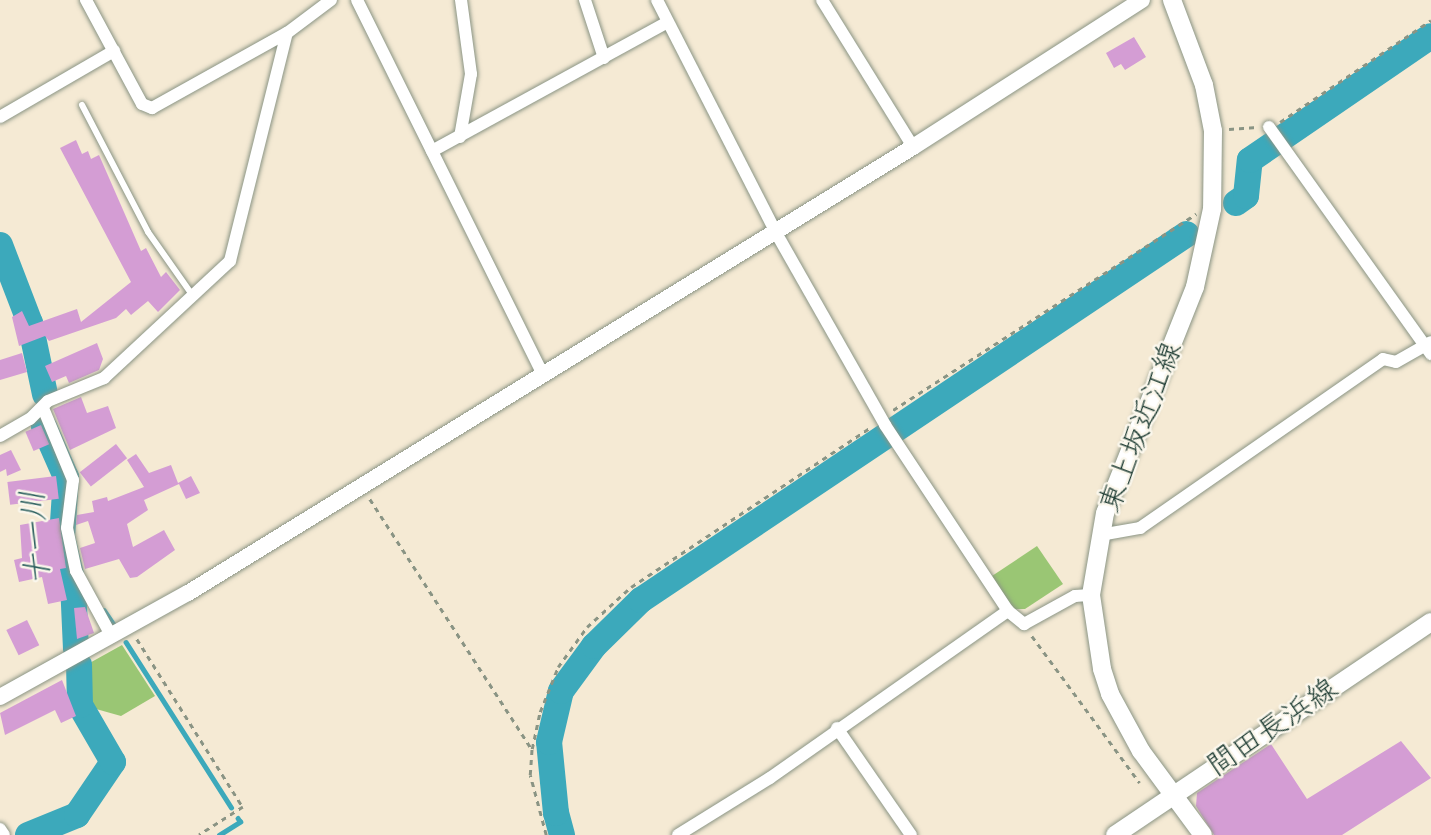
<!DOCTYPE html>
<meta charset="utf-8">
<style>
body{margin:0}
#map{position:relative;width:1431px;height:835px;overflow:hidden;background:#f5ead4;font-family:Caveat,"Klee One",sans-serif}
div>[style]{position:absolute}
.green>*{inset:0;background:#9ac674}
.stream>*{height:4.5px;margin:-2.25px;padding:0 2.25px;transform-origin:2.25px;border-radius:2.25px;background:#3ca9bb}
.river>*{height:26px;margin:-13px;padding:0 13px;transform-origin:13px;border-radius:13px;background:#3ca9bb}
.building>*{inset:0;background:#d49dd4;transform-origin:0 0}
.path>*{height:2.5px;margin-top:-1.25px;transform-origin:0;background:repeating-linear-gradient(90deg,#8a9484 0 5px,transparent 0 10px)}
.roads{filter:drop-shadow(0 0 2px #8a9484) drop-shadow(0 0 2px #8a9484)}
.service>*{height:6px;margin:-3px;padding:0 3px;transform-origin:3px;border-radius:3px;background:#fff}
.minor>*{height:12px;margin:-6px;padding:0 6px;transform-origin:6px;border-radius:6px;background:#fff}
.tertiary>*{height:16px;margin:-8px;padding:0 8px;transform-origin:8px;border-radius:8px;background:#fff}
.secondary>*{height:18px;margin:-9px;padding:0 9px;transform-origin:9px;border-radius:9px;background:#fff}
span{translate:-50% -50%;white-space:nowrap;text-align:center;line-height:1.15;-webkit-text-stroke:5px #fbf7ec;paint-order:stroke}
.street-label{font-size:30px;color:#1f3d34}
.water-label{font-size:32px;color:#285d5c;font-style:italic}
</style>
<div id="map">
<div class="green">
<i style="clip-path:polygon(1037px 546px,1063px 584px,1025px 609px,1013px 609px,992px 576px)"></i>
<i style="clip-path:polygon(122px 645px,155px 696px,121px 716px,89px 707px,86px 665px)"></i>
</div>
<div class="stream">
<i style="left:104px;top:610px;width:18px;rotate:56deg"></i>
<i style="left:126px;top:642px;width:196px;rotate:57.5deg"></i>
<i style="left:219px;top:835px;width:25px;rotate:-32deg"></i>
<i style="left:240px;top:822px;width:4px;rotate:-124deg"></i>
</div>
<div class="river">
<i style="left:1236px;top:203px;width:12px;rotate:-35deg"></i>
<i style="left:1246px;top:196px;width:36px;rotate:-84deg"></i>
<i style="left:1250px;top:160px;width:219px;rotate:-34.4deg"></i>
<i style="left:0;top:245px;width:84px;rotate:69deg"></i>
<i style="left:30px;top:323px;width:73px;rotate:78.1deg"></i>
<i style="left:44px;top:427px;width:55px;rotate:66.3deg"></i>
<i style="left:66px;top:477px;width:60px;rotate:93.8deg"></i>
<i style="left:62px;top:537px;width:47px;rotate:76.6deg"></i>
<i style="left:73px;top:583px;width:66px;rotate:87.4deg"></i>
<i style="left:28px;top:835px;width:53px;rotate:-22.2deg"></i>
<i style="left:77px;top:815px;width:64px;rotate:-55.8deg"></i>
<i style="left:113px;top:762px;width:66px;rotate:-120.1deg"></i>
<i style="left:80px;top:705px;width:40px;rotate:-91.4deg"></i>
<i style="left:562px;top:835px;width:23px;rotate:-105deg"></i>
<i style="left:556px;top:813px;width:71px;rotate:-95.6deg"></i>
<i style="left:549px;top:742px;width:52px;rotate:-76.8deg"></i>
<i style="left:561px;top:691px;width:56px;rotate:-53.7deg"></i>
<i style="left:594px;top:646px;width:66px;rotate:-44.4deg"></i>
<i style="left:641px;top:600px;width:657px;rotate:-33.84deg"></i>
</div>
<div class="building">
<i style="clip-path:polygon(1134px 37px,1146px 57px,1125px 70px,1121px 64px,1114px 68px,1106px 53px)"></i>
<i style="clip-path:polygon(76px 140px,82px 154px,88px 151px,91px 159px,99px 155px,141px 251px,146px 248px,161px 277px,166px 272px,180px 290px,158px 312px,148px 301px,131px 315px,126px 309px,116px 318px,49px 341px,45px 336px,19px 346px,12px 317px,22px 311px,29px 326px,77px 309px,81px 322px,131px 282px,60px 148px)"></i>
<i style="clip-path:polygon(97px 343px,103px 359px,99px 370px,69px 383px,66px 376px,52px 382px,45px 366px)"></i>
<i style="clip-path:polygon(22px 353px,27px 372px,0 380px,0 360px)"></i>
<i style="clip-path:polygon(81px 397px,87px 413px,108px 406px,116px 428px,70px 450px,53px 409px)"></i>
<i style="left:41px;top:425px;width:21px;height:17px;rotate:67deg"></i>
<i style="left:116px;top:444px;width:18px;height:46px;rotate:52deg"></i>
<i style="clip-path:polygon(11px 450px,21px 470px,7px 476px,6px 469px,0 472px,0 455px)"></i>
<i style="clip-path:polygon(136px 454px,149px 473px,171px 465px,178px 483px,191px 476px,200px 493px,186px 499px,179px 484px,144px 500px,148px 510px,127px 524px,133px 547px,164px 530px,175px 550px,137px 577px,130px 578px,119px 559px,85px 569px,80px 548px,95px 543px,88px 521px,76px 525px,77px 515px,94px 512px,92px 501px,107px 497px,108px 501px,144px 487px,127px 460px)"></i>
<i style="left:56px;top:476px;width:23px;height:49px;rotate:83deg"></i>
<i style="clip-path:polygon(59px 518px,66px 568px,60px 569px,67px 600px,48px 604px,42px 577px,19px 582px,14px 560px,22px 558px,20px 525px)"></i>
<i style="clip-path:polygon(85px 607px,94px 633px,77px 639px,74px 608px)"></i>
<i style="left:27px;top:620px;width:28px;height:23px;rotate:64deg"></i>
<i style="clip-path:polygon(62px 680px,76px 716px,61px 723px,55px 710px,5px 735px,0 713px)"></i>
<i style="clip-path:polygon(1401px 741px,1431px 778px,1342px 835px,1214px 835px,1196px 806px,1197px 793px,1271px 744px,1307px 799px)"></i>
</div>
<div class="path">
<i style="left:1280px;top:122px;width:182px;rotate:-34deg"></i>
<i style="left:1229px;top:129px;width:28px;rotate:-4deg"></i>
<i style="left:893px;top:410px;width:361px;rotate:-32.9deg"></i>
<i style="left:370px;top:499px;width:298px;rotate:57.1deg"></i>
<i style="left:1032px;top:636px;width:182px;rotate:53.7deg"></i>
<i style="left:137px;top:639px;width:199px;rotate:57.8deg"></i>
<i style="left:243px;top:807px;width:52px;rotate:147.5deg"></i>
<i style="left:546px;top:835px;width:62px;rotate:-104.9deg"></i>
<i style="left:530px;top:775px;width:26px;rotate:-86deg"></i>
<i style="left:532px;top:749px;width:38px;rotate:-78deg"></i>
<i style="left:540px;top:712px;width:48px;rotate:-68.2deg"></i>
<i style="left:558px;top:667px;width:49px;rotate:-54.1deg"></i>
<i style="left:587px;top:627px;width:59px;rotate:-42.3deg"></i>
<i style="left:631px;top:587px;width:288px;rotate:-33.7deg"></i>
</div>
<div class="roads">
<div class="service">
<i style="left:82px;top:105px;width:143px;rotate:62.5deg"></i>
<i style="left:148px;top:232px;width:78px;rotate:54.9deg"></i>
</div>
<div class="minor">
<i style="left:86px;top:0;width:118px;rotate:61.7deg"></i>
<i style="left:142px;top:104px;width:11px;rotate:22deg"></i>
<i style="left:152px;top:108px;width:154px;rotate:-29.1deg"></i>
<i style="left:287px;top:33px;width:55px;rotate:-36.9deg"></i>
<i style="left:357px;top:0;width:416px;rotate:63.6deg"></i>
<i style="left:585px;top:0;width:61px;rotate:71.9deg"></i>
<i style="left:657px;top:0;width:259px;rotate:62.9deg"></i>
<i style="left:775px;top:231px;width:223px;rotate:60.4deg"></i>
<i style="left:885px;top:425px;width:223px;rotate:56.5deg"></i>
<i style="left:1008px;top:611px;width:21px;rotate:39deg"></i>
<i style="left:1024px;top:624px;width:58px;rotate:-28.8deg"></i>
<i style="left:1075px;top:596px;width:16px;rotate:-4deg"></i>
<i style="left:822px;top:0;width:173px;rotate:58.2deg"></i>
<i style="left:0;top:117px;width:132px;rotate:-30.1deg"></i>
<i style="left:1269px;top:127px;width:279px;rotate:54.5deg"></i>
<i style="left:460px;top:137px;width:64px;rotate:-80.1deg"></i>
<i style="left:471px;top:74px;width:75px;rotate:-97.7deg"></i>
<i style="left:432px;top:151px;width:267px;rotate:-28.7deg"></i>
<i style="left:43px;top:408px;width:78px;rotate:67.4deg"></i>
<i style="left:73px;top:480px;width:48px;rotate:97.1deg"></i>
<i style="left:67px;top:528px;width:44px;rotate:78.2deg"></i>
<i style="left:76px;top:571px;width:75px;rotate:61.4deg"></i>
<i style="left:0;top:436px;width:34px;rotate:-30deg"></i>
<i style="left:30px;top:419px;width:25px;rotate:-45deg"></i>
<i style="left:48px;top:401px;width:61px;rotate:-22.3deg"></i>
<i style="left:104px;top:378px;width:172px;rotate:-42.9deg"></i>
<i style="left:230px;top:261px;width:235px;rotate:-76deg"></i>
<i style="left:1100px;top:535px;width:41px;rotate:-9.9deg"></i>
<i style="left:1140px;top:528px;width:296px;rotate:-34.8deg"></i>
<i style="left:1383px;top:359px;width:13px;rotate:13deg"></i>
<i style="left:1396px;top:362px;width:40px;rotate:-29.7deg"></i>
<i style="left:837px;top:728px;width:130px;rotate:55.3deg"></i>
<i style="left:0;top:829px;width:7px;rotate:56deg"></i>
<i style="left:678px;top:835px;width:108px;rotate:-31.8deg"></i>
<i style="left:770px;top:778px;width:291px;rotate:-35.1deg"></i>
</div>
<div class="tertiary">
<i style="left:0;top:697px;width:215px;rotate:-29deg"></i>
<i style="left:188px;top:593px;width:851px;rotate:-31.6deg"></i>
<i style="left:913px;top:147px;width:272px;rotate:-32.7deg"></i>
</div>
<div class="secondary">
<i style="left:1172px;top:0;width:91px;rotate:69.4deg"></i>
<i style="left:1204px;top:85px;width:47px;rotate:78.9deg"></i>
<i style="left:1213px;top:131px;width:78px;rotate:90.7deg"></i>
<i style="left:1212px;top:209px;width:80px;rotate:102.3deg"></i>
<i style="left:1195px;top:287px;width:243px;rotate:111.7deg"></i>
<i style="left:1105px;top:513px;width:83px;rotate:99.7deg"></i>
<i style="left:1091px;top:595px;width:75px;rotate:81.5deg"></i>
<i style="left:1102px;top:669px;width:26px;rotate:72deg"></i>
<i style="left:1110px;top:694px;width:65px;rotate:61.5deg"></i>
<i style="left:1141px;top:751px;width:104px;rotate:53.6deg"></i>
<i style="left:1115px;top:835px;width:381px;rotate:-34deg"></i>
</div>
</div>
<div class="street-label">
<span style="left:1140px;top:427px;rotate:-69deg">東上坂近江線</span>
<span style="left:1272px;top:727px;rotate:-34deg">間田長浜線</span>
</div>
<div class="water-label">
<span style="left:36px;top:538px;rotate:-94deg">十一川</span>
</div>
</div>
